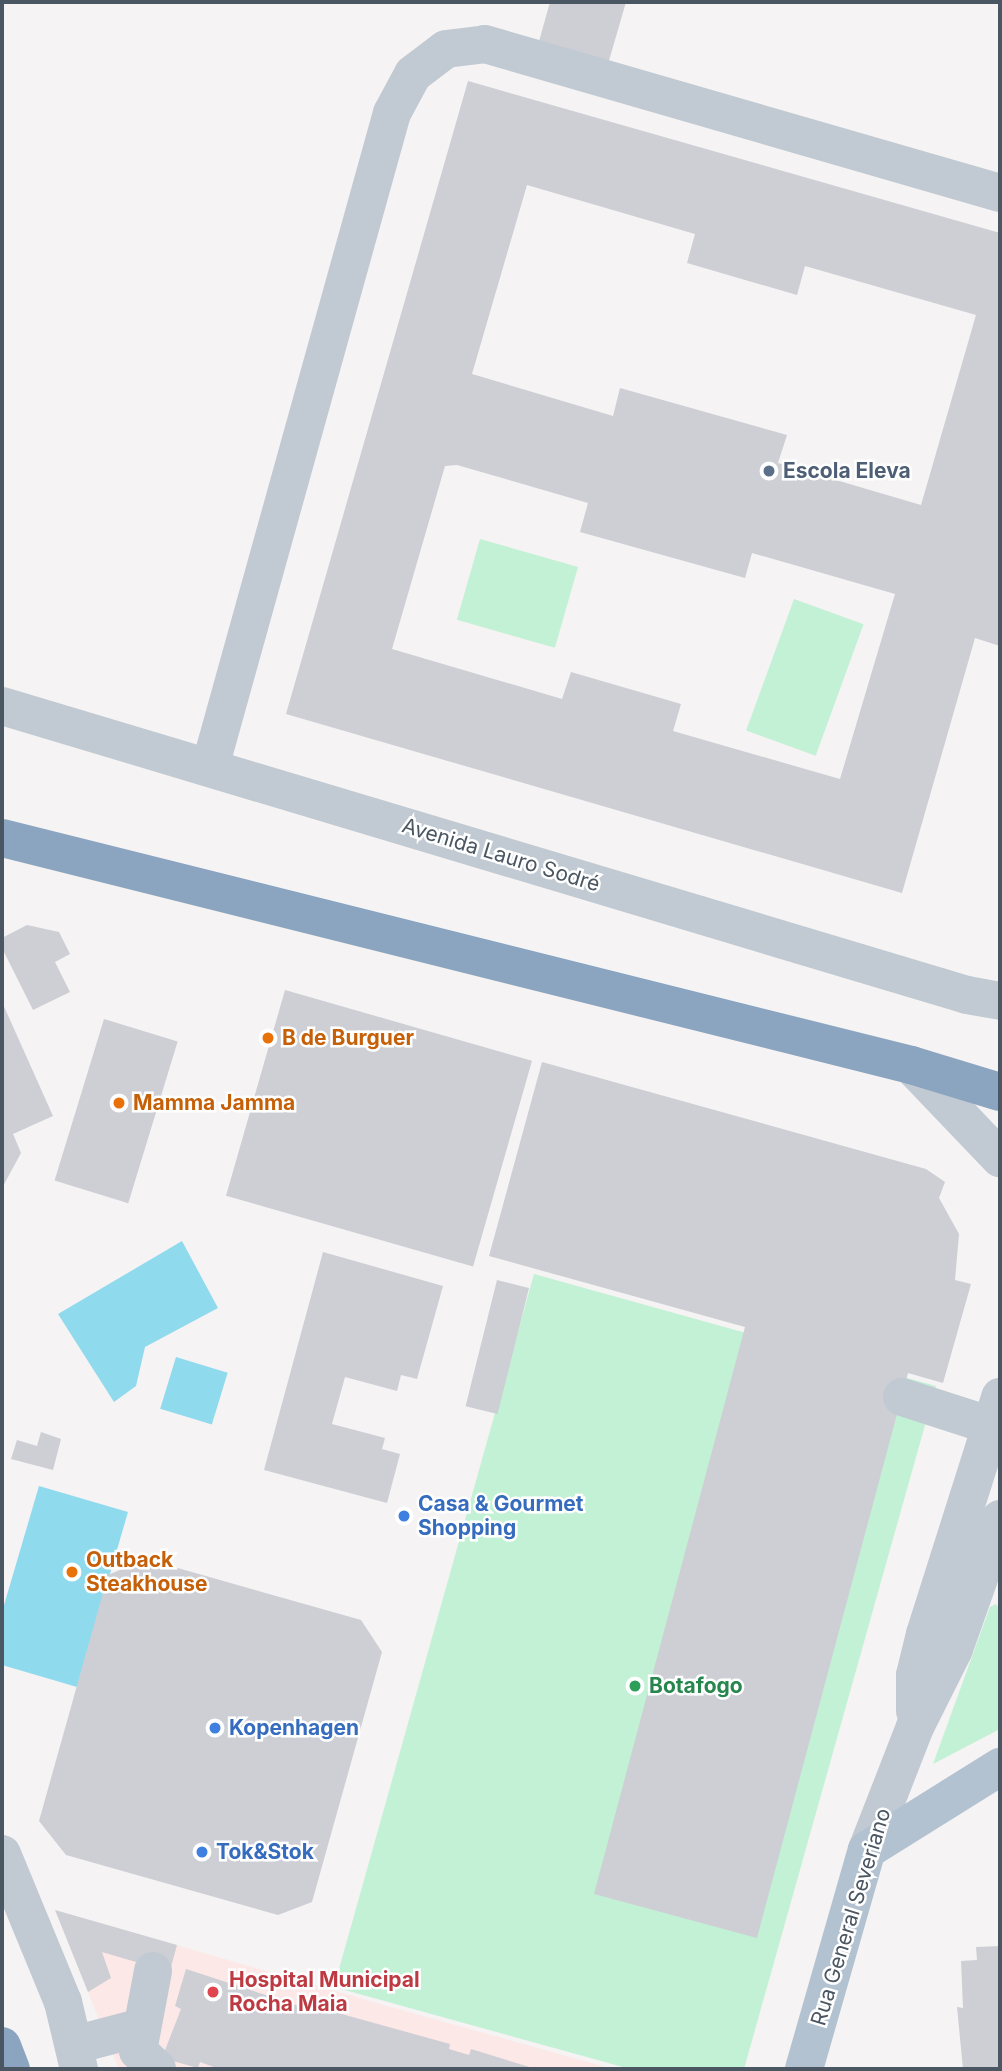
<!DOCTYPE html>
<meta charset="utf-8">
<style>
body{margin:0}
#map{position:relative;width:1002px;height:2071px;overflow:hidden;background:#f5f3f3;font-family:Inter,sans-serif}
div>[style]{position:absolute}
.medical>*{inset:0;background:#fce8e6}
.green>*{inset:0;background:#c3f1d5;transform-origin:0 0}
.water>*{inset:0;background:#90daee;transform-origin:0 0}
.building>*{inset:0;background:#cdcfd5;transform-origin:0 0}
.minor>*{height:38px;margin:-19px;padding:0 19px;transform-origin:19px;border-radius:19px;background:#c1cad2}
.major>*{height:38px;margin:-19px;padding:0 19px;transform-origin:19px;border-radius:19px;background:#b3c2d1}
.highway>*{height:38px;margin:-19px;padding:0 19px;transform-origin:19px;border-radius:19px;background:#8ba5c1}
.dots>*{width:19px;height:19px;translate:-50% -50%;box-sizing:border-box;border:4px solid #fff;border-radius:50%}
span{translate:-50% -50%;white-space:nowrap;text-align:center;line-height:1.15;-webkit-text-stroke:5px #fff;paint-order:stroke}
.service-label{font-size:21px;color:#4e5e75;font-weight:700}
.left{translate:0 -50%;text-align:left}
.street-label{font-size:21px;color:#4a5661}
.food-label{font-size:21px;color:#c56008;font-weight:700}
.shop-label{font-size:21px;color:#366cbe;font-weight:700}
.leisure-label{font-size:21px;color:#27864d;font-weight:700}
.health-label{font-size:21px;color:#be3a42;font-weight:700}
.frame{position:absolute;inset:0;border:4px solid #4a5661;pointer-events:none}
</style>
<div id="map">
<div class="medical">
<i style="clip-path:polygon(55px 1910px,380px 2004px,613px 2069px,119px 2069px)"></i>
</div>
<div class="green">
<i style="left:480px;top:539px;width:102px;height:84px;rotate:16deg"></i>
<i style="left:794px;top:599px;width:74px;height:140px;rotate:20deg"></i>
<i style="clip-path:polygon(534px 1274px,936px 1386px,744px 2069px,630px 2069px,334px 1987px)"></i>
<i style="clip-path:polygon(996px 1604px,1000px 1610px,1000px 1729px,933px 1764px,990px 1607px)"></i>
</div>
<div class="water">
<i style="clip-path:polygon(182px 1241px,218px 1308px,145px 1347px,136px 1386px,114px 1402px,58px 1314px)"></i>
<i style="left:176px;top:1357px;width:54px;height:54px;rotate:17deg"></i>
<i style="clip-path:polygon(39px 1486px,128px 1512px,77px 1687px,2px 1665px,2px 1612px)"></i>
</div>
<div class="building">
<i style="clip-path:polygon(550px 2px,626px 2px,608px 64px,538px 45px)"></i>
<i style="clip-path:polygon(evenodd,468px 81px,1000px 233px,1000px 646px,975px 638px,902px 893px,286px 714px,468px 81px,527px 185px,695px 234px,687px 263px,797px 295px,805px 266px,976px 315px,921px 505px,778px 463px,787px 435px,620px 388px,613px 416px,472px 374px,527px 185px,468px 81px,457px 465px,588px 503px,580px 532px,745px 578px,752px 553px,895px 594px,840px 779px,673px 731px,681px 704px,571px 672px,562px 699px,392px 649px,445px 466px,457px 465px)"></i>
<i style="clip-path:polygon(27px 925px,59px 932px,70px 954px,55px 962px,70px 992px,33px 1010px,2px 948px,2px 938px)"></i>
<i style="left:285px;top:990px;width:257px;height:214px;rotate:16deg"></i>
<i style="clip-path:polygon(2px 1002px,53px 1116px,13px 1134px,21px 1153px,2px 1188px)"></i>
<i style="left:104px;top:1019px;width:77px;height:169px;rotate:17deg"></i>
<i style="clip-path:polygon(542px 1062px,926px 1169px,945px 1182px,939px 1198px,959px 1234px,955px 1280px,971px 1284px,943px 1383px,908px 1373px,757px 1938px,594px 1894px,745px 1327px,489px 1256px)"></i>
<i style="clip-path:polygon(323px 1252px,443px 1286px,417px 1379px,401px 1375px,397px 1391px,345px 1377px,332px 1424px,385px 1438px,382px 1449px,400px 1454px,387px 1503px,264px 1470px)"></i>
<i style="left:497px;top:1280px;width:33px;height:130px;rotate:14deg"></i>
<i style="clip-path:polygon(41px 1432px,61px 1439px,53px 1470px,11px 1459px,17px 1440px,37px 1446px)"></i>
<i style="clip-path:polygon(146px 1559px,361px 1620px,382px 1652px,312px 1902px,278px 1915px,66px 1855px,39px 1821px,108px 1575px)"></i>
<i style="clip-path:polygon(55px 1910px,177px 1945px,171px 1967px,146px 1965px,102px 1952px,111px 1978px,88px 1992px)"></i>
<i style="clip-path:polygon(1000px 1946px,1000px 2069px,963px 2069px,957px 2007px,963px 2008px,961px 1961px,977px 1960px,976px 1947px)"></i>
<i style="clip-path:polygon(186px 1969px,318px 2012px,320px 2008px,450px 2044px,449px 2049px,469px 2055px,471px 2049px,536px 2069px,219px 2069px,200px 2062px,198px 2068px,162px 2058px,181px 2009px,175px 2006px)"></i>
</div>
<div class="minor">
<i style="left:2px;top:706px;width:1007px;rotate:16.67deg"></i>
<i style="left:967px;top:995px;width:34px;rotate:10deg"></i>
<i style="left:210px;top:767px;width:679px;rotate:-74.45deg"></i>
<i style="left:392px;top:113px;width:44px;rotate:-61.7deg"></i>
<i style="left:413px;top:74px;width:41px;rotate:-37.1deg"></i>
<i style="left:446px;top:49px;width:39px;rotate:-7deg"></i>
<i style="left:485px;top:44px;width:536px;rotate:16.14deg"></i>
<i style="left:911px;top:1065px;width:129px;rotate:46.3deg"></i>
<i style="left:902px;top:1397px;width:95px;rotate:17.9deg"></i>
<i style="left:915px;top:1711px;width:36px;rotate:-90deg"></i>
<i style="left:915px;top:1675px;width:42px;rotate:-76.3deg"></i>
<i style="left:925px;top:1634px;width:249px;rotate:-72.4deg"></i>
<i style="left:867px;top:1850px;width:132px;rotate:-68.7deg"></i>
<i style="left:915px;top:1727px;width:87px;rotate:-63.4deg"></i>
<i style="left:954px;top:1649px;width:138px;rotate:-70.5deg"></i>
<i style="left:2px;top:1854px;width:160px;rotate:67.6deg"></i>
<i style="left:63px;top:2002px;width:69px;rotate:76.6deg"></i>
<i style="left:153px;top:1971px;width:81px;rotate:100.6deg"></i>
<i style="left:138px;top:2051px;width:26px;rotate:43deg"></i>
<i style="left:74px;top:2045px;width:67px;rotate:-14.7deg"></i>
</div>
<div class="major">
<i style="left:804px;top:2069px;width:228px;rotate:-74deg"></i>
<i style="left:867px;top:1850px;width:157px;rotate:-32deg"></i>
</div>
<div class="highway">
<i style="left:2px;top:838px;width:937px;rotate:14.02deg"></i>
<i style="left:911px;top:1065px;width:93px;rotate:16.9deg"></i>
<i style="left:2px;top:2046px;width:25px;rotate:69deg"></i>
</div>
<div class="dots">
<i style="left:769px;top:471px;background:#5c6f8a"></i>
<i style="left:268px;top:1038px;background:#e8710a"></i>
<i style="left:119px;top:1103px;background:#e8710a"></i>
<i style="left:404px;top:1516px;background:#3f7fe0"></i>
<i style="left:72px;top:1572px;background:#e8710a"></i>
<i style="left:635px;top:1686px;background:#2e9e5b"></i>
<i style="left:215px;top:1728px;background:#3f7fe0"></i>
<i style="left:202px;top:1852px;background:#3f7fe0"></i>
<i style="left:213px;top:1992px;background:#e0444e"></i>
</div>
<div class="service-label">
<span class="left" style="left:783px;top:471px">Escola Eleva</span>
</div>
<div class="street-label">
<span style="left:501px;top:855px;rotate:17deg">Avenida Lauro Sodré</span>
<span style="left:851px;top:1917px;rotate:-73deg">Rua General Severiano</span>
</div>
<div class="food-label">
<span class="left" style="left:282px;top:1038px">B de Burguer</span>
<span class="left" style="left:133px;top:1103px">Mamma Jamma</span>
<span class="left" style="left:86px;top:1572px">Outback<br>Steakhouse</span>
</div>
<div class="shop-label">
<span class="left" style="left:418px;top:1516px">Casa &amp; Gourmet<br>Shopping</span>
<span class="left" style="left:229px;top:1728px">Kopenhagen</span>
<span class="left" style="left:216px;top:1852px">Tok&amp;Stok</span>
</div>
<div class="leisure-label">
<span class="left" style="left:649px;top:1686px">Botafogo</span>
</div>
<div class="health-label">
<span class="left" style="left:229px;top:1992px">Hospital Municipal<br>Rocha Maia</span>
</div>
<div class="frame"></div>
</div>
